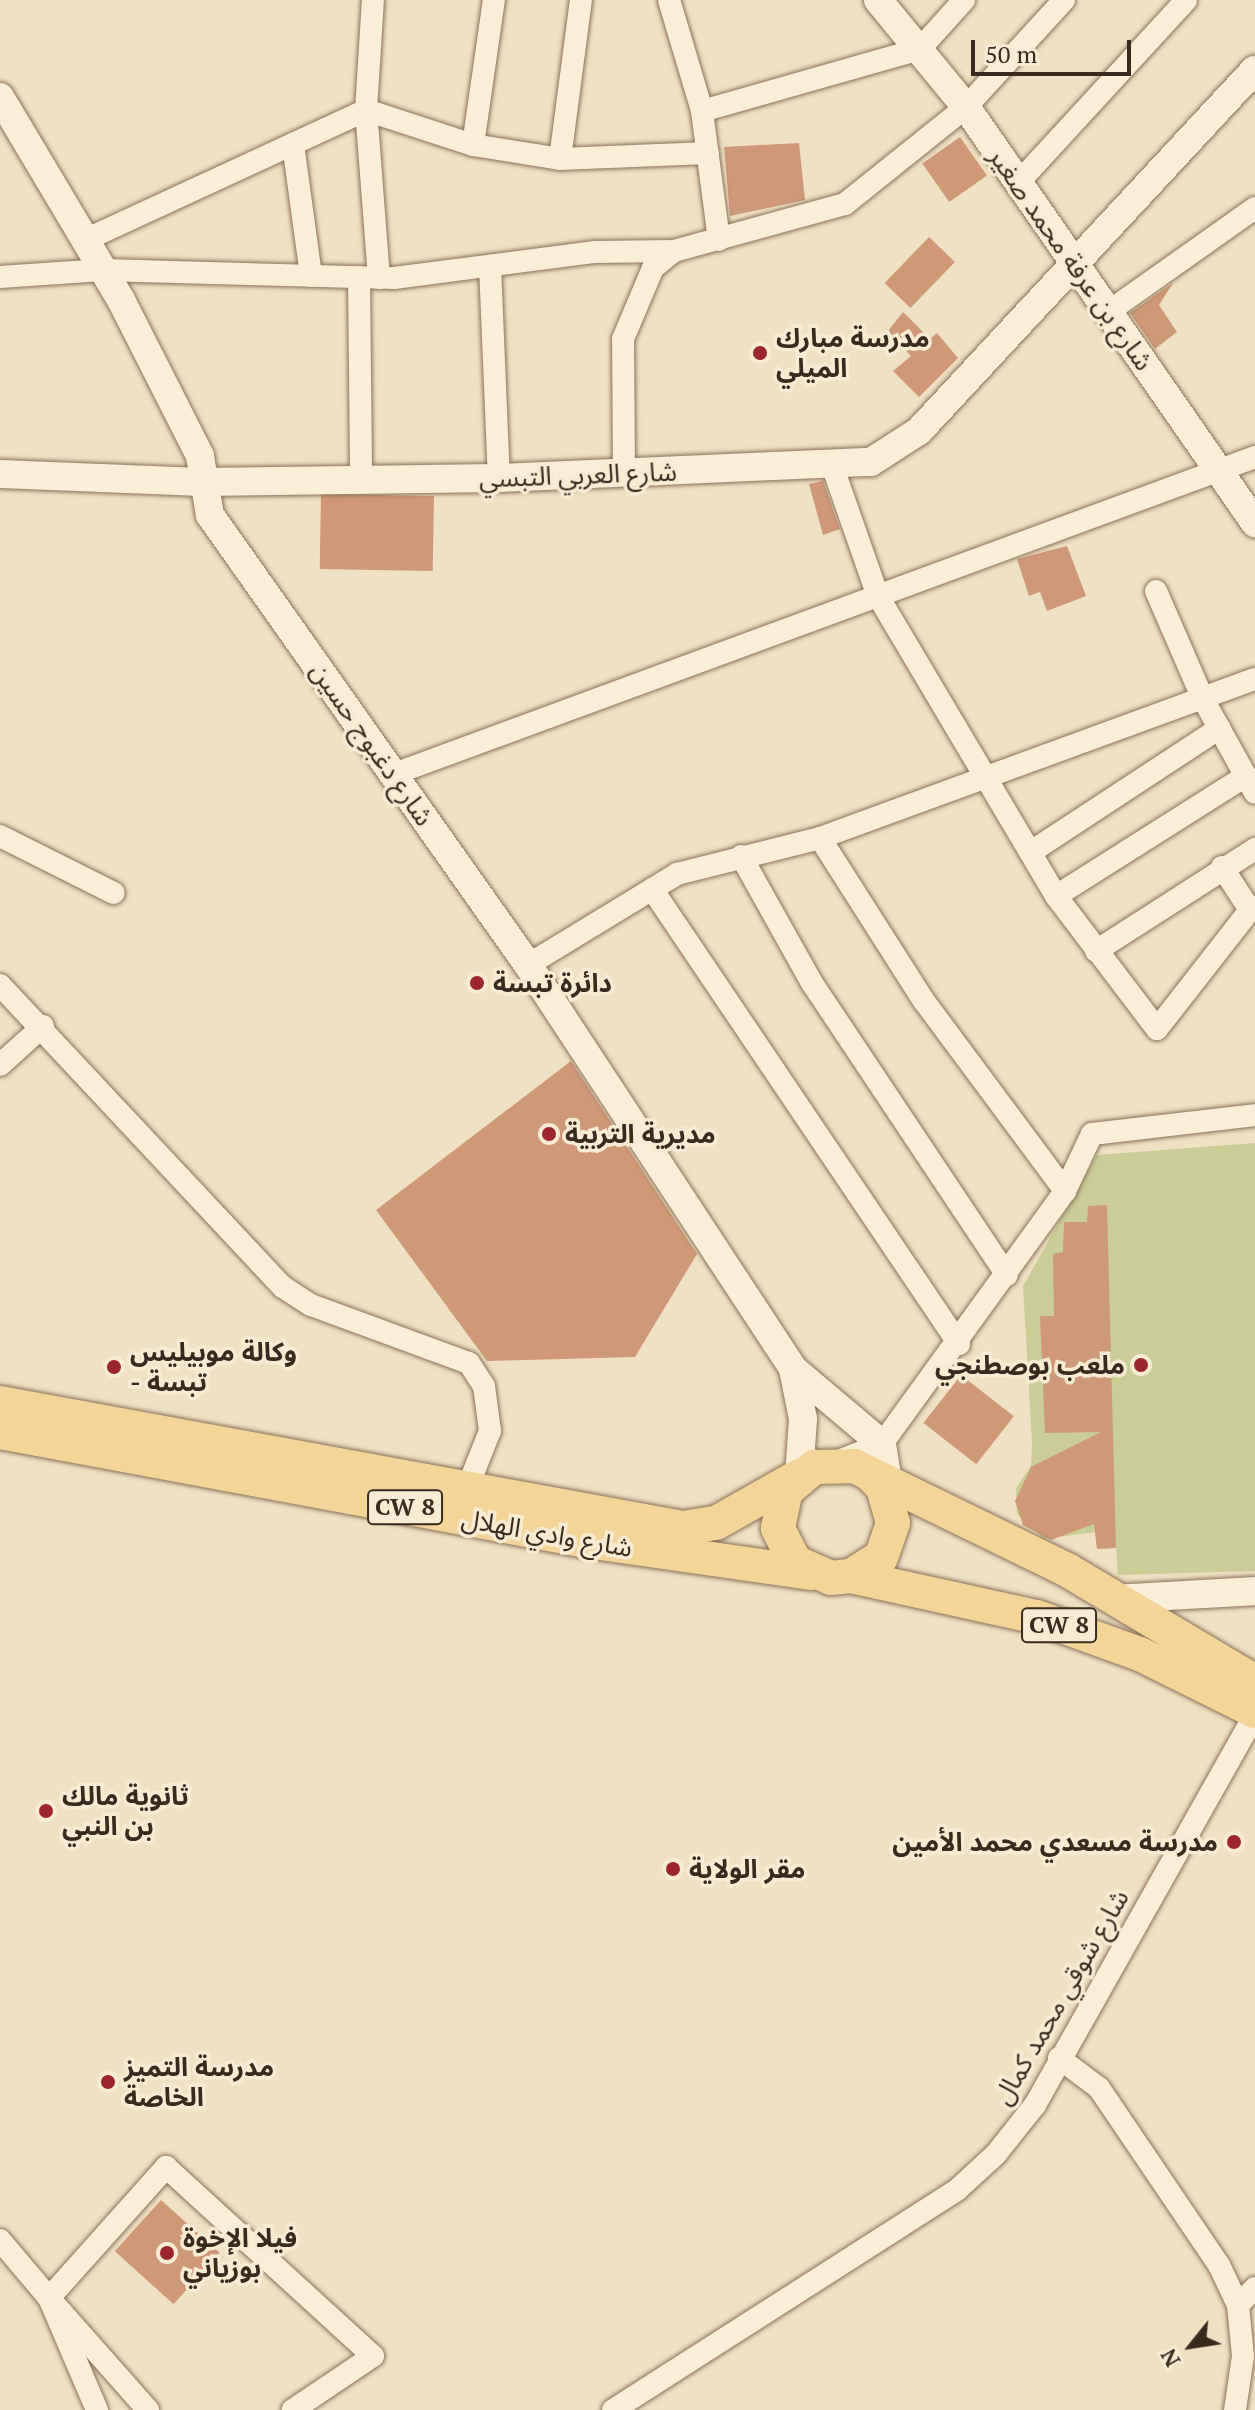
<!DOCTYPE html>
<meta charset="utf-8">
<style>
body{margin:0}
#map{position:relative;width:1255px;height:2410px;overflow:hidden;background:#f0e1c2;font-family:"PT Serif","Noto Sans Arabic",serif}
div>[style]{position:absolute}
.green>*{inset:0;background:#cace96}
.building>*{inset:0;background:#cf9877;transform-origin:0 0}
.roads{filter:drop-shadow(0 0 2px #8a7159) drop-shadow(0 0 2px #8a7159)}
.minor>*{height:22px;margin:-11px;padding:0 11px;transform-origin:11px;border-radius:11px;background:#faeed6}
.tertiary>*{height:28px;margin:-14px;padding:0 14px;transform-origin:14px;border-radius:14px;background:#faeed6}
.primary>*{height:34px;margin:-17px;padding:0 17px;transform-origin:17px;border-radius:17px;background:#f4d499}
.dots>*{width:22px;height:22px;translate:-50% -50%;box-sizing:border-box;border:4px solid #f7ebd2;border-radius:50%}
span{translate:-50% -50%;white-space:nowrap;text-align:center;line-height:1.15;-webkit-text-stroke:7px #f7ebd2;paint-order:stroke}
.shield-label span{padding:2px 6px;background:#f7ebd2;border:2px solid;border-radius:6px;-webkit-text-stroke-width:0}
.shield-label{font-size:24px;color:#3a2a1d;font-weight:700}
.street-label{font-size:26px;color:#3a2a1d}
.poi-label{font-size:26px;color:#3a2a1d;font-weight:700}
.left{translate:0 -50%;text-align:left}
.right{translate:-100% -50%;text-align:right}
.north{position:absolute;left:1151px;top:2306px;width:80px;height:80px;-webkit-text-stroke:6px #f7ebd2;paint-order:stroke;rotate:240deg;font-size:22px;font-weight:700;line-height:32px;text-align:center;color:#3a2a1d}
.north::after{content:'';display:block;margin:auto;width:28px;height:36px;background:#3a2a1d;clip-path:polygon(50% 0,100% 100%,50% 72%,0 100%)}
.scale{position:absolute;left:971px;top:40px;width:160px;height:36px;box-sizing:border-box;border:4px solid #3a2a1d;border-top:0;padding-left:10px;font-size:24px;line-height:28px;white-space:nowrap;color:#3a2a1d;-webkit-text-stroke:6px #f7ebd2;paint-order:stroke}
</style>
<div id="map">
<div class="green">
<i style="clip-path:polygon(1255px 1143px,1255px 1571px,1118px 1575px,1116px 1548px,1097px 1549px,1095px 1532px,1044px 1539px,1017px 1514px,1016px 1488px,1031px 1466px,1032px 1443px,1023px 1286px,1097px 1155px)"></i>
</div>
<div class="building">
<i style="left:960px;top:137px;width:47px;height:46px;rotate:55deg"></i>
<i style="clip-path:polygon(799px 143px,805px 200px,730px 216px,724px 147px)"></i>
<i style="left:929px;top:237px;width:36px;height:64px;rotate:44deg"></i>
<i style="clip-path:polygon(1173px 283px,1159px 305px,1177px 332px,1155px 349px,1130px 313px)"></i>
<i style="clip-path:polygon(903px 312px,930px 339px,937px 333px,958px 358px,919px 397px,893px 371px,911px 356px,888px 331px)"></i>
<i style="clip-path:polygon(823px 481px,840px 529px,823px 535px,809px 484px)"></i>
<i style="left:434px;top:496px;width:75px;height:113px;rotate:91deg"></i>
<i style="clip-path:polygon(1067px 546px,1086px 596px,1047px 611px,1040px 592px,1029px 596px,1017px 559px)"></i>
<i style="clip-path:polygon(571px 1061px,697px 1254px,635px 1357px,487px 1361px,376px 1210px)"></i>
<i style="clip-path:polygon(1107px 1205px,1116px 1548px,1097px 1549px,1094px 1524px,1051px 1540px,1023px 1525px,1015px 1501px,1031px 1467px,1101px 1432px,1045px 1433px,1040px 1316px,1054px 1316px,1053px 1254px,1063px 1252px,1064px 1222px,1087px 1222px,1088px 1206px)"></i>
<i style="left:961px;top:1375px;width:67px;height:61px;rotate:38deg"></i>
<i style="left:161px;top:2200px;width:79px;height:69px;rotate:42deg"></i>
</div>
<div class="roads">
<div class="minor">
<i style="left:669px;top:0;width:116px;rotate:73.4deg"></i>
<i style="left:702px;top:111px;width:130px;rotate:82.5deg"></i>
<i style="left:702px;top:111px;width:227px;rotate:-15.9deg"></i>
<i style="left:920px;top:49px;width:66px;rotate:-48.1deg"></i>
<i style="left:293px;top:144px;width:133px;rotate:82.2deg"></i>
<i style="left:473px;top:145px;width:147px;rotate:-81.8deg"></i>
<i style="left:560px;top:159px;width:160px;rotate:-82.5deg"></i>
<i style="left:1018px;top:183px;width:248px;rotate:-47.4deg"></i>
<i style="left:85px;top:240px;width:310px;rotate:-24.8deg"></i>
<i style="left:366px;top:110px;width:110px;rotate:-86.4deg"></i>
<i style="left:490px;top:266px;width:212px;rotate:87.6deg"></i>
<i style="left:0;top:277px;width:103px;rotate:-3.9deg"></i>
<i style="left:103px;top:270px;width:291px;rotate:1.6deg"></i>
<i style="left:394px;top:278px;width:203px;rotate:-7.4deg"></i>
<i style="left:595px;top:252px;width:79px;rotate:-0.7deg"></i>
<i style="left:359px;top:277px;width:202px;rotate:89.4deg"></i>
<i style="left:379px;top:278px;width:169px;rotate:-94.4deg"></i>
<i style="left:366px;top:110px;width:113px;rotate:18.1deg"></i>
<i style="left:473px;top:145px;width:88px;rotate:9.1deg"></i>
<i style="left:560px;top:159px;width:148px;rotate:-2.3deg"></i>
<i style="left:1108px;top:312px;width:180px;rotate:-35.3deg"></i>
<i style="left:832px;top:465px;width:139px;rotate:70.7deg"></i>
<i style="left:878px;top:596px;width:349px;rotate:59.3deg"></i>
<i style="left:1056px;top:896px;width:167px;rotate:52.8deg"></i>
<i style="left:1157px;top:1029px;width:151px;rotate:-52deg"></i>
<i style="left:624px;top:474px;width:135px;rotate:-90.4deg"></i>
<i style="left:623px;top:339px;width:77px;rotate:-67.1deg"></i>
<i style="left:653px;top:268px;width:27px;rotate:-39deg"></i>
<i style="left:674px;top:251px;width:177px;rotate:-15.4deg"></i>
<i style="left:845px;top:204px;width:155px;rotate:-38.7deg"></i>
<i style="left:966px;top:107px;width:145px;rotate:-47.5deg"></i>
<i style="left:1156px;top:591px;width:118px;rotate:66.5deg"></i>
<i style="left:1203px;top:699px;width:107px;rotate:61deg"></i>
<i style="left:394px;top:774px;width:918px;rotate:-20.21deg"></i>
<i style="left:0;top:836px;width:127px;rotate:26.6deg"></i>
<i style="left:820px;top:838px;width:193px;rotate:57.5deg"></i>
<i style="left:924px;top:1001px;width:237px;rotate:53.4deg"></i>
<i style="left:1034px;top:850px;width:222px;rotate:-33.3deg"></i>
<i style="left:741px;top:856px;width:145px;rotate:60.8deg"></i>
<i style="left:812px;top:983px;width:351px;rotate:56.3deg"></i>
<i style="left:1222px;top:867px;width:51px;rotate:56.9deg"></i>
<i style="left:1250px;top:910px;width:6px;rotate:-31deg"></i>
<i style="left:652px;top:889px;width:549px;rotate:55.99deg"></i>
<i style="left:1056px;top:896px;width:225px;rotate:-32.3deg"></i>
<i style="left:1096px;top:951px;width:189px;rotate:-32.7deg"></i>
<i style="left:528px;top:965px;width:175px;rotate:-31.4deg"></i>
<i style="left:677px;top:874px;width:147px;rotate:-14.1deg"></i>
<i style="left:820px;top:838px;width:463px;rotate:-20.1deg"></i>
<i style="left:0;top:985px;width:414px;rotate:46.9deg"></i>
<i style="left:283px;top:1287px;width:33px;rotate:33deg"></i>
<i style="left:311px;top:1305px;width:168px;rotate:20.2deg"></i>
<i style="left:469px;top:1363px;width:27px;rotate:57deg"></i>
<i style="left:484px;top:1386px;width:45px;rotate:82.4deg"></i>
<i style="left:490px;top:1431px;width:75px;rotate:111.8deg"></i>
<i style="left:0;top:1065px;width:58px;rotate:-42.2deg"></i>
<i style="left:836px;top:1462px;width:49px;rotate:-21.4deg"></i>
<i style="left:882px;top:1444px;width:312px;rotate:-54.1deg"></i>
<i style="left:1065px;top:1191px;width:63px;rotate:-64.7deg"></i>
<i style="left:1092px;top:1134px;width:164px;rotate:-6.6deg"></i>
<i style="left:1059px;top:2058px;width:50px;rotate:36.9deg"></i>
<i style="left:1099px;top:2088px;width:214px;rotate:55.9deg"></i>
<i style="left:1219px;top:2265px;width:44px;rotate:64.6deg"></i>
<i style="left:1238px;top:2305px;width:51px;rotate:84.4deg"></i>
<i style="left:1243px;top:2356px;width:55px;rotate:98.4deg"></i>
<i style="left:0;top:2240px;width:76px;rotate:49.8deg"></i>
<i style="left:49px;top:2298px;width:122px;rotate:66.8deg"></i>
<i style="left:1238px;top:2305px;width:24px;rotate:-45deg"></i>
<i style="left:148px;top:2410px;width:149px;rotate:-131.5deg"></i>
<i style="left:49px;top:2298px;width:176px;rotate:-48.2deg"></i>
<i style="left:166px;top:2167px;width:280px;rotate:42.4deg"></i>
<i style="left:373px;top:2356px;width:97px;rotate:146deg"></i>
<i style="left:613px;top:2410px;width:408px;rotate:-32.6deg"></i>
<i style="left:957px;top:2190px;width:53px;rotate:-42.7deg"></i>
<i style="left:996px;top:2154px;width:63px;rotate:-51.5deg"></i>
<i style="left:1035px;top:2105px;width:449px;rotate:-60.6deg"></i>
</div>
<div class="tertiary">
<i style="left:878px;top:0;width:139px;rotate:50.6deg"></i>
<i style="left:966px;top:107px;width:507px;rotate:55.21deg"></i>
<i style="left:0;top:97px;width:236px;rotate:59.2deg"></i>
<i style="left:121px;top:300px;width:175px;rotate:63.1deg"></i>
<i style="left:200px;top:456px;width:60px;rotate:80.4deg"></i>
<i style="left:210px;top:515px;width:551px;rotate:54.75deg"></i>
<i style="left:528px;top:965px;width:483px;rotate:56.7deg"></i>
<i style="left:793px;top:1369px;width:116px;rotate:40.1deg"></i>
<i style="left:882px;top:1444px;width:57px;rotate:80.9deg"></i>
<i style="left:0;top:474px;width:202px;rotate:2.3deg"></i>
<i style="left:202px;top:482px;width:297px;rotate:-0.8deg"></i>
<i style="left:499px;top:478px;width:372px;rotate:-2.5deg"></i>
<i style="left:871px;top:462px;width:57px;rotate:-32.9deg"></i>
<i style="left:919px;top:431px;width:493px;rotate:-47.1deg"></i>
<i style="left:793px;top:1369px;width:51px;rotate:78.7deg"></i>
<i style="left:803px;top:1419px;width:57px;rotate:94deg"></i>
<i style="left:1114px;top:1599px;width:141px;rotate:-3.2deg"></i>
</div>
<div class="primary">
<i style="left:0;top:1403px;width:694px;rotate:10.37deg"></i>
<i style="left:683px;top:1528px;width:33px;rotate:-9deg"></i>
<i style="left:716px;top:1523px;width:95px;rotate:-29.5deg"></i>
<i style="left:0;top:1432px;width:596px;rotate:10.54deg"></i>
<i style="left:586px;top:1541px;width:227px;rotate:8.1deg"></i>
<i style="left:871px;top:1475px;width:18px;rotate:47deg"></i>
<i style="left:883px;top:1488px;width:36px;rotate:74deg"></i>
<i style="left:893px;top:1523px;width:36px;rotate:109deg"></i>
<i style="left:881px;top:1557px;width:36px;rotate:148deg"></i>
<i style="left:850px;top:1576px;width:19px;rotate:174deg"></i>
<i style="left:831px;top:1578px;width:39px;rotate:-156deg"></i>
<i style="left:795px;top:1562px;width:38px;rotate:-117deg"></i>
<i style="left:778px;top:1528px;width:38px;rotate:-78deg"></i>
<i style="left:786px;top:1491px;width:38px;rotate:-40deg"></i>
<i style="left:815px;top:1467px;width:39px;rotate:-1deg"></i>
<i style="left:854px;top:1466px;width:239px;rotate:26deg"></i>
<i style="left:1069px;top:1571px;width:217px;rotate:30.8deg"></i>
<i style="left:850px;top:1576px;width:191px;rotate:12.4deg"></i>
<i style="left:1037px;top:1617px;width:109px;rotate:19.8deg"></i>
<i style="left:1140px;top:1654px;width:128px;rotate:26.4deg"></i>
</div>
</div>
<div class="dots">
<i style="left:760px;top:353px;background:#9c262c"></i>
<i style="left:477px;top:983px;background:#9c262c"></i>
<i style="left:549px;top:1134px;background:#9c262c"></i>
<i style="left:1141px;top:1365px;background:#9c262c"></i>
<i style="left:114px;top:1367px;background:#9c262c"></i>
<i style="left:46px;top:1811px;background:#9c262c"></i>
<i style="left:1234px;top:1842px;background:#9c262c"></i>
<i style="left:673px;top:1869px;background:#9c262c"></i>
<i style="left:108px;top:2082px;background:#9c262c"></i>
<i style="left:167px;top:2253px;background:#9c262c"></i>
</div>
<div class="shield-label">
<span style="left:405px;top:1507px">CW 8</span>
<span style="left:1059px;top:1625px">CW 8</span>
</div>
<div class="street-label">
<span style="left:1071px;top:259px;rotate:55deg">شارع بن عرفة محمد صغير</span>
<span style="left:578px;top:475px;rotate:-2deg">شارع العربي التبسي</span>
<span style="left:372px;top:744px;rotate:55deg">شارع دغبوج حسين</span>
<span style="left:547px;top:1533px;rotate:10deg">شارع وادي الهلال</span>
<span style="left:1061px;top:1997px;rotate:-60deg">شارع شوقي محمد كمال</span>
</div>
<div class="poi-label">
<span class="left" style="left:776px;top:353px">مدرسة مبارك<br>الميلي</span>
<span class="left" style="left:493px;top:983px">دائرة تبسة</span>
<span class="left" style="left:565px;top:1134px">مديرية التربية</span>
<span class="left" style="left:130px;top:1367px">وكالة موبيليس<br>- تبسة</span>
<span class="right" style="left:1125px;top:1365px">ملعب بوصطنجي</span>
<span class="left" style="left:62px;top:1811px">ثانوية مالك<br>بن النبي</span>
<span class="right" style="left:1218px;top:1842px">مدرسة مسعدي محمد الأمين</span>
<span class="left" style="left:689px;top:1869px">مقر الولاية</span>
<span class="left" style="left:124px;top:2082px">مدرسة التميز<br>الخاصة</span>
<span class="left" style="left:183px;top:2253px">فيلا الإخوة<br>بوزياني</span>
</div>
<div class="north">N</div>
<div class="scale">50 m</div>
</div>
